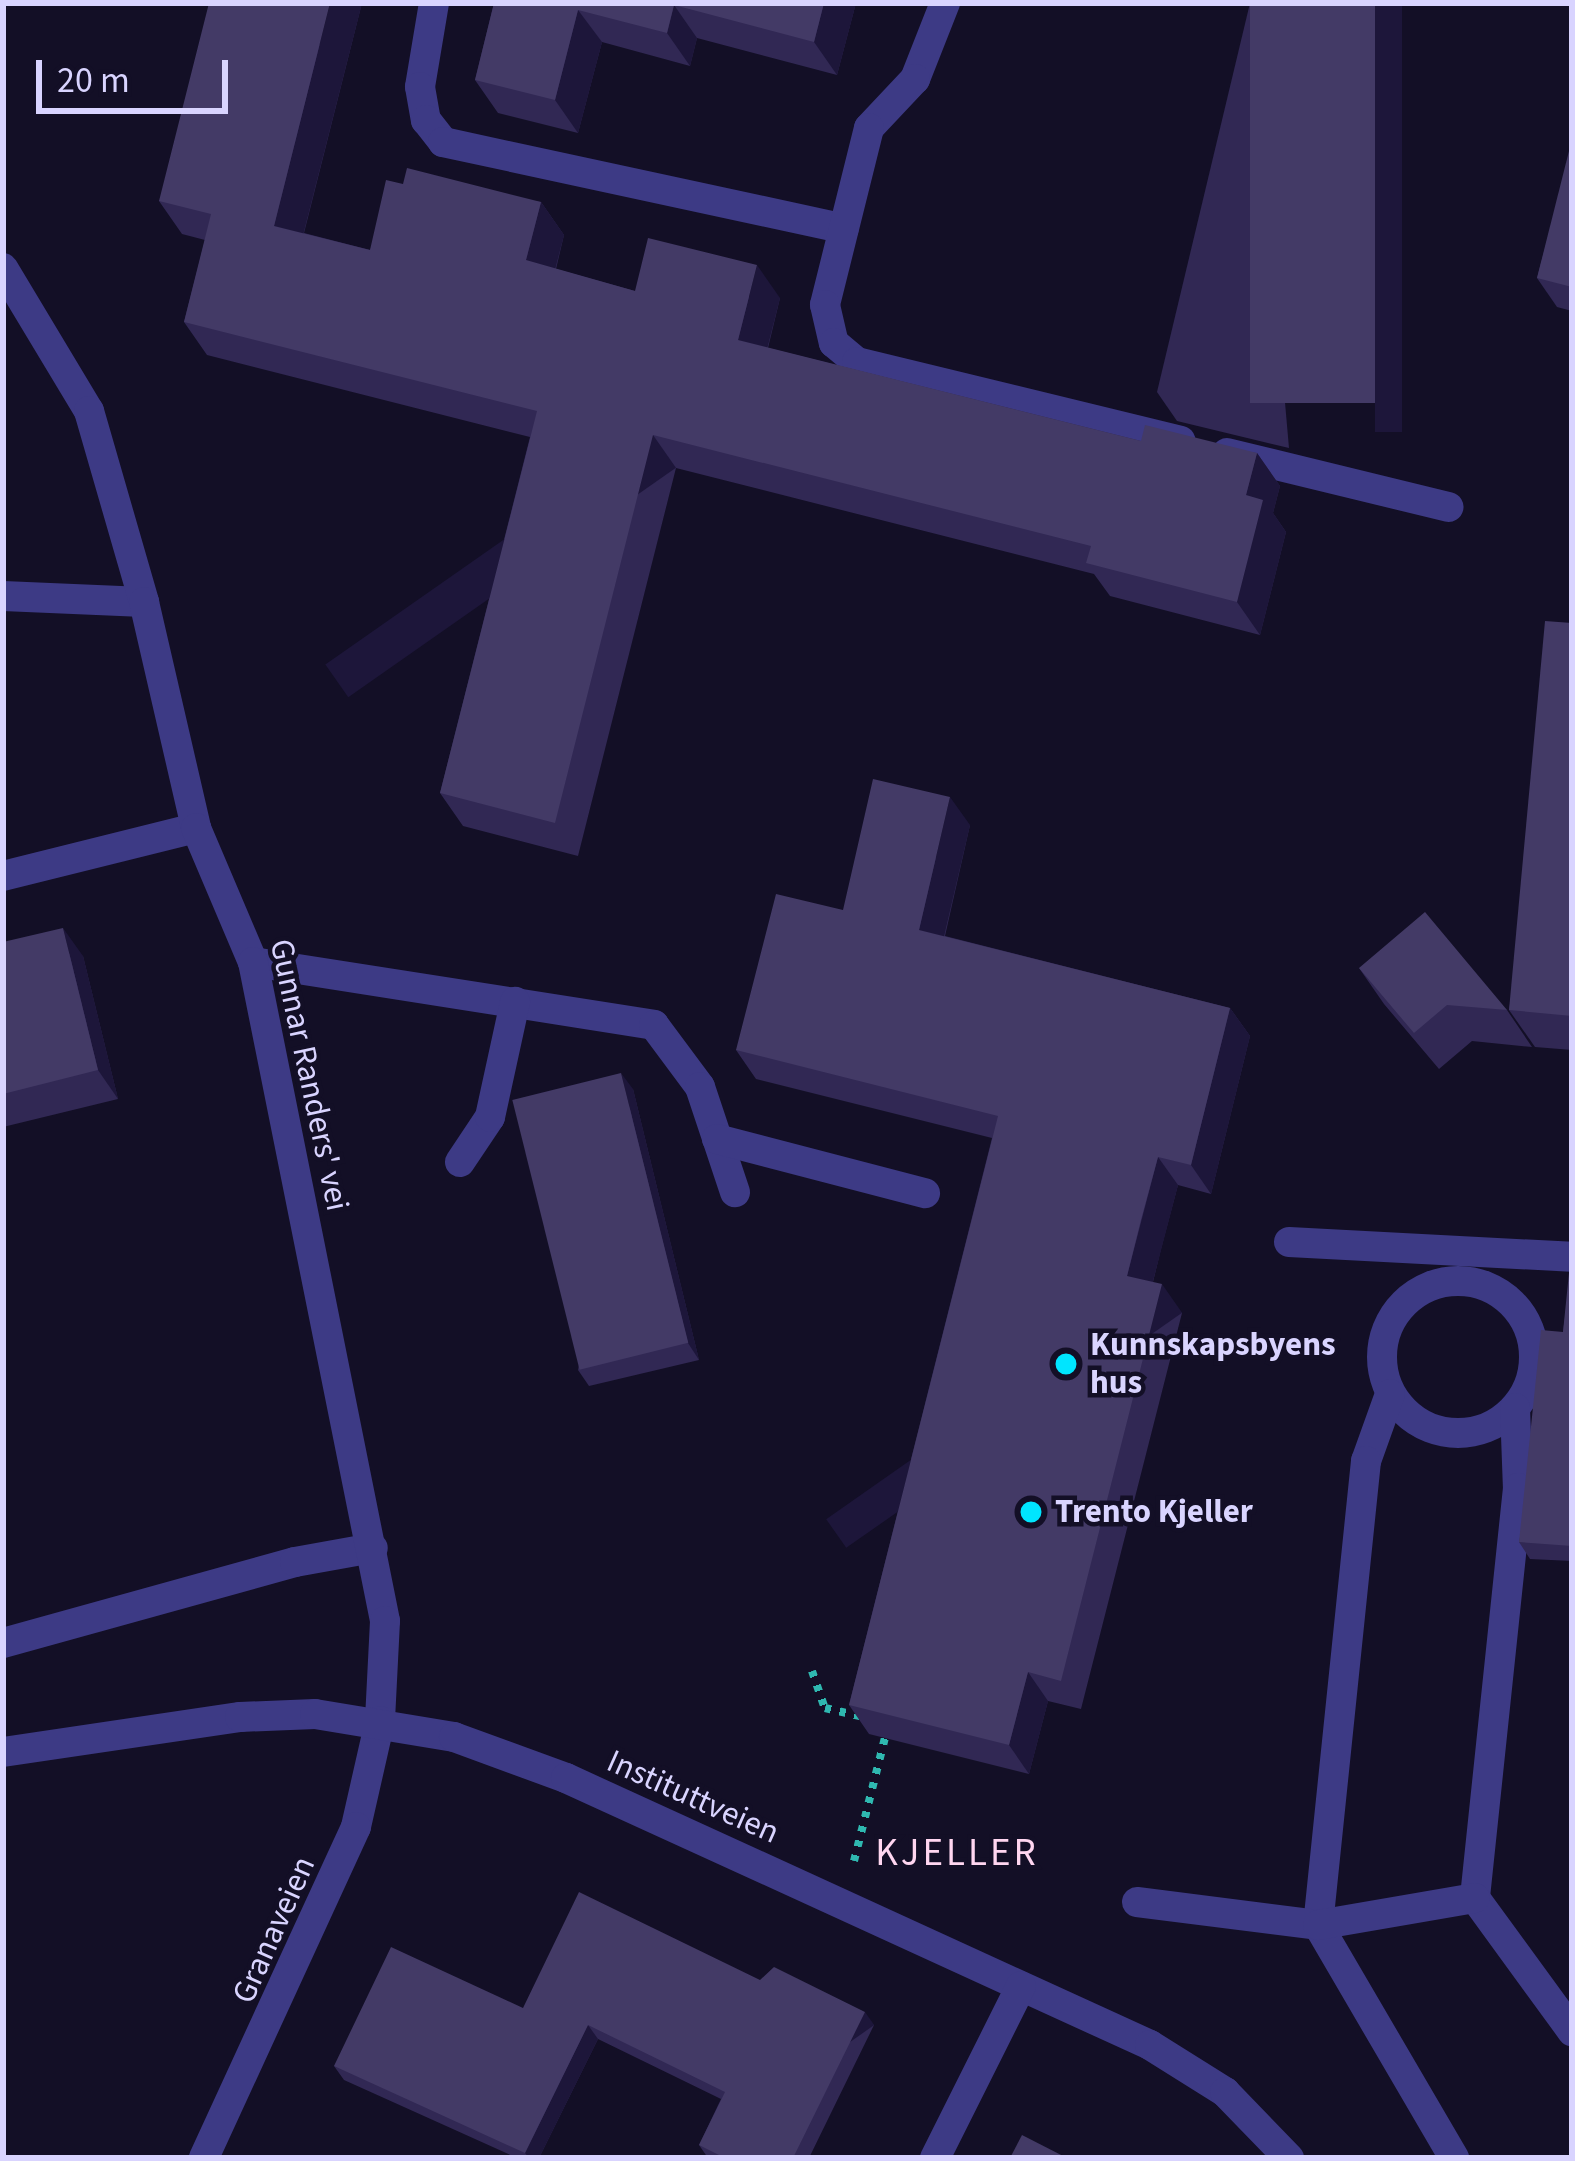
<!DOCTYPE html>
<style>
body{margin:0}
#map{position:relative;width:1575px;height:2161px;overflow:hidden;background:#130f26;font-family:"Source Sans 3",sans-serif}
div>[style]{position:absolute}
.path>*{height:8px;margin-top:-4px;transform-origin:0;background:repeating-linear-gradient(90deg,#2fb8b0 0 6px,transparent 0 15px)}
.lane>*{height:30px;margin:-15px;padding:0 15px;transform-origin:15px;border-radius:15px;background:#3d3a85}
.lane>.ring{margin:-15px;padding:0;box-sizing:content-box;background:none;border:30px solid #3d3a85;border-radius:50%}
.street>*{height:30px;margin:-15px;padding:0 15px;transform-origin:15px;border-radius:15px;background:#3d3a85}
.wall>*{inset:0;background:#312854}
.shaded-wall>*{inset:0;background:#1d163a;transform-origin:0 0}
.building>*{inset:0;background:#433a66;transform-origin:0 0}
.dots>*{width:33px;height:33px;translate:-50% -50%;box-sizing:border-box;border:6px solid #130f26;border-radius:50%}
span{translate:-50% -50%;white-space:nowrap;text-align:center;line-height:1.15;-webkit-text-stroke:9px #130f26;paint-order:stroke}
.street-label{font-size:33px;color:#d9d4ff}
.poi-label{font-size:33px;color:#d9d4ff;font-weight:700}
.left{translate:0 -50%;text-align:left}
.quarter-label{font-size:39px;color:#ffd6f0;letter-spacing:3px}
.frame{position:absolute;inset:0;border:6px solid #d9d4ff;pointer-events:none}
.scale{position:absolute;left:36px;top:60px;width:192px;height:54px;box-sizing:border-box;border:6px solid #d9d4ff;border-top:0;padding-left:15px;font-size:36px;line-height:42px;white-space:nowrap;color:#d9d4ff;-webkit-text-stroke:9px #130f26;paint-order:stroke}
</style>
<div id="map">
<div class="path">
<i style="left:812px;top:1671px;width:39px;rotate:71deg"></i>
<i style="left:825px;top:1708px;width:39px;rotate:13deg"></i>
<i style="left:854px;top:1861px;width:135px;rotate:-75.9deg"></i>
</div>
<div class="lane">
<i style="left:434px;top:3px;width:85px;rotate:99.5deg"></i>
<i style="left:420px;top:87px;width:34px;rotate:80deg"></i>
<i style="left:426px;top:120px;width:28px;rotate:52deg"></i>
<i style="left:443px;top:142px;width:410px;rotate:12.2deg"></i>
<i style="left:945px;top:3px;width:82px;rotate:111.5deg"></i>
<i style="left:915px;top:79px;width:67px;rotate:133.2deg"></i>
<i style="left:869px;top:128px;width:182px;rotate:104deg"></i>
<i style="left:825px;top:305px;width:39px;rotate:77deg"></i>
<i style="left:834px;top:343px;width:30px;rotate:40deg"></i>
<i style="left:857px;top:362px;width:333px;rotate:13.7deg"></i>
<i style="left:1227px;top:453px;width:228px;rotate:13.7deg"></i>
<i style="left:3px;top:596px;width:141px;rotate:2.4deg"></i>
<i style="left:3px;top:876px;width:199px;rotate:-14deg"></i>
<i style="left:253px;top:962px;width:406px;rotate:8.9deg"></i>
<i style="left:654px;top:1025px;width:77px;rotate:53.4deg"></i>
<i style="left:700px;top:1087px;width:111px;rotate:71.6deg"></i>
<i style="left:717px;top:1139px;width:215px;rotate:14.6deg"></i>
<i style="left:460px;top:1162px;width:54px;rotate:-56.3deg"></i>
<i style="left:490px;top:1117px;width:118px;rotate:-77.7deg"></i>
<i style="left:1289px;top:1242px;width:283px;rotate:3deg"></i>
<i class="ring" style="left:1382px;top:1281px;width:122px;height:122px"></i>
<i style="left:1390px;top:1394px;width:71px;rotate:109.7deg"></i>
<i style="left:1366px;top:1461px;width:466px;rotate:95.9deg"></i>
<i style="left:1318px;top:1925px;width:270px;rotate:59.7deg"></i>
<i style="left:1515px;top:1408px;width:80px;rotate:87.9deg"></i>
<i style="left:1518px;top:1488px;width:412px;rotate:96deg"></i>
<i style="left:1475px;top:1898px;width:165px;rotate:53.9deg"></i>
<i style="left:3px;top:1643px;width:303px;rotate:-15.5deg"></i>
<i style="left:295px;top:1562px;width:79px;rotate:-10.2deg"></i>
<i style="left:1137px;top:1902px;width:182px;rotate:7.2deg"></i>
<i style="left:1318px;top:1925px;width:159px;rotate:-9.8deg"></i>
</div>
<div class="street">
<i style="left:3px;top:268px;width:167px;rotate:59deg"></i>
<i style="left:89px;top:411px;width:199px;rotate:73.9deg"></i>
<i style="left:144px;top:602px;width:232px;rotate:77deg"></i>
<i style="left:196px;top:828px;width:146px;rotate:67deg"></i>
<i style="left:253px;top:962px;width:672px;rotate:78.67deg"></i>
<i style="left:385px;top:1621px;width:100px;rotate:92.9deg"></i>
<i style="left:380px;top:1721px;width:109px;rotate:102.8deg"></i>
<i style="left:356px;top:1827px;width:364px;rotate:114.7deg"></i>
<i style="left:3px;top:1752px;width:240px;rotate:-8.4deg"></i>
<i style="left:240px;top:1717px;width:75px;rotate:-2.3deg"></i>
<i style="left:315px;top:1714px;width:141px;rotate:9.4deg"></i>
<i style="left:454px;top:1737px;width:119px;rotate:20.1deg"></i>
<i style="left:566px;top:1778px;width:642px;rotate:24.57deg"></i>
<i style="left:1150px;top:2045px;width:89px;rotate:32.1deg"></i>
<i style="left:1225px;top:2092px;width:92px;rotate:45.9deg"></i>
<i style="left:935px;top:2158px;width:192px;rotate:-63.4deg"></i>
</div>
<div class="wall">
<i style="clip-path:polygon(362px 3px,304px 233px,370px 250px,403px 184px,541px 202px,564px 235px,556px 269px,635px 291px,780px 298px,768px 348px,1141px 441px,1257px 453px,1280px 486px,1273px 513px,1286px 532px,1260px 635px,1110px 596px,1094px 574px,676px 468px,578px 856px,463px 826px,440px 793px,530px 437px,207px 355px,184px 322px,205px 240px,182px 234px,159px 201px)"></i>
<i style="clip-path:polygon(494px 3px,856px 3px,837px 75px,697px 38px,690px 66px,602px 42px,578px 133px,498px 113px,475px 80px)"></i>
<i style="clip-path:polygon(1250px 3px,1289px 448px,1177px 421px,1157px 392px)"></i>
<i style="clip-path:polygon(1572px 147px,1572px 311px,1557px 307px,1537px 278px)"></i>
<i style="clip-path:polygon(1572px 623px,1572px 1050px,1535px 1047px,1509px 1010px)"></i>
<i style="clip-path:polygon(970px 825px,945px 936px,1230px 1008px,1250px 1036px,1211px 1194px,1178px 1185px,1161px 1249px,1153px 1282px,1182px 1313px,1081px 1709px,1048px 1701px,1029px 1774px,869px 1734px,849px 1705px,992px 1138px,756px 1079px,736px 1050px)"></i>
<i style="clip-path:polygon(3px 942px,83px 956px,118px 1099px,3px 1127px)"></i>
<i style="clip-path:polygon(1359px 968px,1507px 1010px,1532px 1047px,1472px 1041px,1439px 1069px,1384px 1004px)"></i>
<i style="clip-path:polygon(633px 1089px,699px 1360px,589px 1386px,578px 1370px)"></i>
<i style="clip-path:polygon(1572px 1263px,1572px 1561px,1530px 1559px,1519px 1542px,1563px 1332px)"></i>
<i style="clip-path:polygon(760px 1980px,874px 2025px,809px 2158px,708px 2158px,699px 2145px,721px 2099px,598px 2039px,539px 2158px,517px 2158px,344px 2080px,334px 2066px,523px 2008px)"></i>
</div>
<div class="shaded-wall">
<i style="clip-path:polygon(330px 3px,362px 3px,297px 259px,274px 226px)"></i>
<i style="clip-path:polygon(824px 3px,856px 3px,837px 75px,814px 42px)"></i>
<i style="left:1375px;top:3px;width:27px;height:429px"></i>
<i style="clip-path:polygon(674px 5px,697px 38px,690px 66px,667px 33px)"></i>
<i style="clip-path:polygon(578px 10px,602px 42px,578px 133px,555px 100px)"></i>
<i style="clip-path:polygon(541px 202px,564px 235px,549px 293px,526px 260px)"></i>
<i style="clip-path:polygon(757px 265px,780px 298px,761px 373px,738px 340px)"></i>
<i style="left:653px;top:435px;width:40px;height:400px;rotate:55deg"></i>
<i style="clip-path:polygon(1257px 453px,1280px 486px,1273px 513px,1286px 532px,1260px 635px,1237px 602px,1246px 495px)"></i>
<i style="clip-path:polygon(950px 797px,970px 825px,939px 958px,919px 930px)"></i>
<i style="clip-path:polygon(63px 928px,83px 956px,118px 1099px,98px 1070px)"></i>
<i style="clip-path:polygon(1230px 1008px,1250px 1036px,1211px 1194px,1191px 1165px)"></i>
<i style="clip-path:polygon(621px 1073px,633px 1089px,699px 1360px,688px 1343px)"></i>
<i style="clip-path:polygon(1158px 1157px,1178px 1185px,1147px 1304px,1127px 1276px)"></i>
<i style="left:1162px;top:1284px;width:35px;height:410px;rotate:55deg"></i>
<i style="clip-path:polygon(1028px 1672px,1048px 1701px,1029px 1774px,1009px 1745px)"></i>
<i style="left:865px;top:2012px;width:16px;height:163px;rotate:55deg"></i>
<i style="clip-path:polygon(588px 2025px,598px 2039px,539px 2158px,529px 2158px,525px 2153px)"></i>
</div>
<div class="building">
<i style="clip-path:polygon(209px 3px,330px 3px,274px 226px,370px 250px,386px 180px,403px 184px,407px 168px,541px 202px,526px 260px,635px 291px,648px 238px,757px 265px,738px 340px,1141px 441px,1145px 425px,1257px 453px,1246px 495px,1263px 500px,1237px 602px,1086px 563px,1091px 546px,653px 435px,555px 823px,440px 793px,537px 411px,184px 322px,211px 214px,159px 201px)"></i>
<i style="clip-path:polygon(494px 3px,824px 3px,814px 42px,674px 5px,667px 33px,578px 10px,555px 100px,475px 80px)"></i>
<i style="left:1250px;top:3px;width:125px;height:400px"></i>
<i style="clip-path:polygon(1570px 147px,1572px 147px,1572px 287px,1537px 278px)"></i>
<i style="clip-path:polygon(1545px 621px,1572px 623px,1572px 1016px,1509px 1010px)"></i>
<i style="clip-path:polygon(873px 779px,950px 797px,919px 930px,1230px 1008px,1191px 1165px,1158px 1157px,1141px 1220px,1127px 1276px,1162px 1284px,1061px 1681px,1028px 1672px,1009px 1745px,849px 1705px,998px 1116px,736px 1050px,776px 894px,843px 910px)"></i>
<i style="clip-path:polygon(1425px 912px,1507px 1010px,1447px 1005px,1414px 1033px,1359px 968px)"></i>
<i style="clip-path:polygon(63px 928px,98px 1070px,3px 1094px,3px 942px)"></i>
<i style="left:621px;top:1073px;width:278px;height:112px;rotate:76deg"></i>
<i style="clip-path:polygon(1570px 1263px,1572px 1263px,1572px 1546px,1519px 1542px,1541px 1330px,1563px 1332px)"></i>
<i style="clip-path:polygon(579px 1892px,760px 1980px,774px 1967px,865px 2012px,793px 2158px,725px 2158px,699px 2145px,725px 2092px,588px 2025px,525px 2153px,334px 2066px,391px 1947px,523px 2008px)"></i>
<i style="clip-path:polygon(1022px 2135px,1067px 2158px,1010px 2158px)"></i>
</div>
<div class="dots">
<i style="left:1066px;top:1364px;background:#00e5ff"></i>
<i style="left:1031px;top:1512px;background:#00e5ff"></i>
</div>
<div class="street-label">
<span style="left:309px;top:1075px;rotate:78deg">Gunnar Randers' vei</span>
<span style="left:693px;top:1797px;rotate:24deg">Instituttveien</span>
<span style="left:274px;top:1930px;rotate:-66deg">Granaveien</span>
</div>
<div class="poi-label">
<span class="left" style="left:1090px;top:1364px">Kunnskapsbyens<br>hus</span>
<span class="left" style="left:1055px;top:1512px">Trento Kjeller</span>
</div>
<div class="quarter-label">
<span style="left:957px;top:1853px">KJELLER</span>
</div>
<div class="frame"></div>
<div class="scale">20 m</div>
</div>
